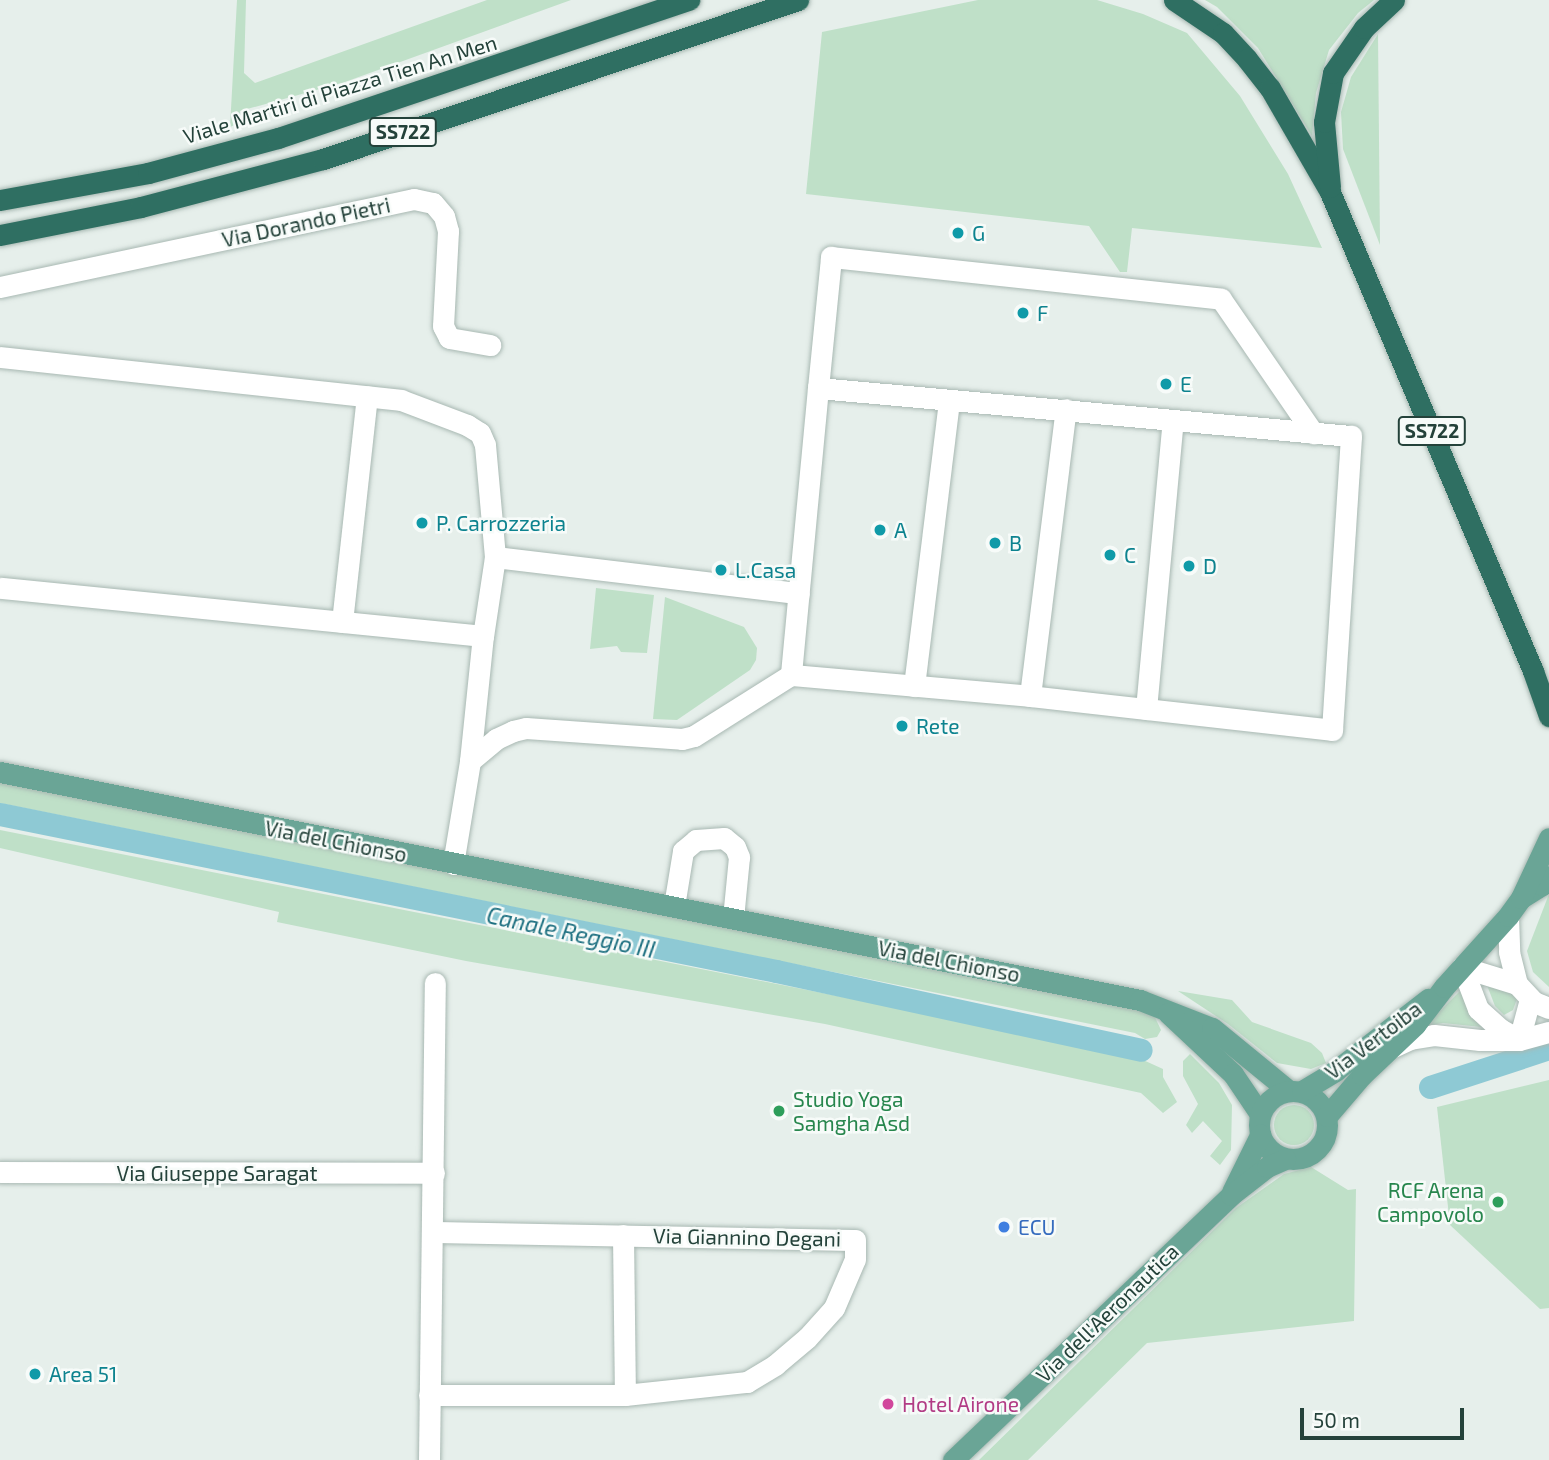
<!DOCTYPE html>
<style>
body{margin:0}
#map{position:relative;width:1549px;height:1460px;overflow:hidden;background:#e6efeb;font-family:"Exo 2",sans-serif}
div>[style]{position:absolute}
.green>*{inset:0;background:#bfe0c8}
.round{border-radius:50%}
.canal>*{height:23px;margin:-11.5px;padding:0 11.5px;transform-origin:11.5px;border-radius:11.5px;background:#8ec9d4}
.roads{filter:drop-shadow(0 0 2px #a8b8b2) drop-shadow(0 0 2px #a8b8b2)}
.minor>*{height:21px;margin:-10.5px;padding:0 10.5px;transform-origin:10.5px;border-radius:10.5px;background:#fff}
.major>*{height:21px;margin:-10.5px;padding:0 10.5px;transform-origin:10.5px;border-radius:10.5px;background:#6aa596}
.major>.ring{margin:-10.5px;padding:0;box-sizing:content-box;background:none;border:21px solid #6aa596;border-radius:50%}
.highway>*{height:21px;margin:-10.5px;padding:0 10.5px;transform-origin:10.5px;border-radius:10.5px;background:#2f6f62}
.dots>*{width:19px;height:19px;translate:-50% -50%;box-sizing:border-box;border:4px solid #f7fbf9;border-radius:50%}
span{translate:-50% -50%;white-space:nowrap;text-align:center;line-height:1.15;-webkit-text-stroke:5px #f7fbf9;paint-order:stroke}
.shield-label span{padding:2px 5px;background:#f7fbf9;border:2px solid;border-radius:5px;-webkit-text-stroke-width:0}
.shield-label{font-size:19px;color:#24423a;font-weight:700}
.street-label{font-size:21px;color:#24423a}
.culture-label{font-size:21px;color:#0d838f}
.left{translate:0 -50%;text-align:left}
.leisure-label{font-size:21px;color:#27864d}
.right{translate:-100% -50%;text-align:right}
.shop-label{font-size:21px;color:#366cbe}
.hotel-label{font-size:21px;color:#b23c85}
.water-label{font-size:23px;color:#1c6f80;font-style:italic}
.scale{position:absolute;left:1300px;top:1408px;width:164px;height:32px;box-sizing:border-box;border:4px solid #24423a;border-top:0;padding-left:9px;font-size:21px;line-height:24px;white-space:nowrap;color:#24423a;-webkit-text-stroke:5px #f7fbf9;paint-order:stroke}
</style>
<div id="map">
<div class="green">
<i style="clip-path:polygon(237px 0,246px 0,244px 73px,255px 83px,487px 0,571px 0,345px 82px,240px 111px,239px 123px,230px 127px)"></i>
<i style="clip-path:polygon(978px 0,1097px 0,1143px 14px,1187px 33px,1240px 96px,1288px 174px,1322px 248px,1132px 228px,1127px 272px,1120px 272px,1089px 226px,806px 194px,822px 32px)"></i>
<i style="clip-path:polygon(1205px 0,1374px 0,1358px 13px,1329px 50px,1316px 93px,1312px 136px,1258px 48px,1217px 7px)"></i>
<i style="clip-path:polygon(1378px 34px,1380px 245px,1343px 149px,1341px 112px,1351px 77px)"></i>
<i style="clip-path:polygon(596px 588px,654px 595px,647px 653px,621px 652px,617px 646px,590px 649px)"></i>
<i style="clip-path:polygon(665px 597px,744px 627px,757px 648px,756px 660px,750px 670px,677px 720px,653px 719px)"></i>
<i style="clip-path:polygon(0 780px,1152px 1011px,1161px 1030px,1157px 1037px,1145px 1039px,1135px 1033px,0 803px)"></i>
<i style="clip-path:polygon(0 830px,1130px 1054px,1163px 1069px,1163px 1077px,1177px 1102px,1163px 1113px,1141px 1093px,825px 1024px,466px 961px,277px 922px,279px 912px,0 848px)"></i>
<i style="clip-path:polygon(1549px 894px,1549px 987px,1533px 972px,1527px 951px)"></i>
<i style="clip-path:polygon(1485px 980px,1518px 996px,1513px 1010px,1504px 1015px,1495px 1006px)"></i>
<i style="clip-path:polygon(1463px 988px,1491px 1028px,1443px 1023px,1425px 1026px)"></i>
<i style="clip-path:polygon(1178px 991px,1232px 1000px,1252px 1022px,1311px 1043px,1322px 1053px,1326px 1063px,1311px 1069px,1277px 1063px,1228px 1024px)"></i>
<i style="clip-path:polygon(1190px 1054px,1219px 1083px,1232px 1105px,1231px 1150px,1220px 1165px,1210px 1156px,1222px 1141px,1203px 1121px,1192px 1133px,1186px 1125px,1198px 1104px,1183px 1076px,1183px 1061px)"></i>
<i style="clip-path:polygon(1549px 1080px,1549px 1308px,1540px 1309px,1450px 1225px,1437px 1107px)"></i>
<i class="round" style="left:1274px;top:1105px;width:40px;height:40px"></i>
<i style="clip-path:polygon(1311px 1167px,1348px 1190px,1356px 1189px,1354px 1321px,1147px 1343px,1028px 1460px,979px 1460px,1236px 1208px,1284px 1174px)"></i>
</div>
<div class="canal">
<i style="left:0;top:814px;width:792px;rotate:11.44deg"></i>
<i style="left:776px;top:971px;width:373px;rotate:12.2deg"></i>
<i style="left:1430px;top:1087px;width:125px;rotate:-18.1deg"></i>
</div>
<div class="roads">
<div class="minor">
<i style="left:0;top:287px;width:423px;rotate:-12deg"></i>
<i style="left:414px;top:199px;width:19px;rotate:12deg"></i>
<i style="left:433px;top:203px;width:17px;rotate:50deg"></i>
<i style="left:444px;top:216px;width:16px;rotate:75deg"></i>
<i style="left:448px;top:231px;width:95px;rotate:93deg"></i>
<i style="left:443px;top:326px;width:13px;rotate:63deg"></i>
<i style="left:449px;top:338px;width:42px;rotate:9.7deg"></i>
<i style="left:0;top:357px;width:403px;rotate:6.1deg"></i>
<i style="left:401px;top:400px;width:71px;rotate:20.7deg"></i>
<i style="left:467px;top:425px;width:15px;rotate:32deg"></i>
<i style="left:480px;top:433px;width:13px;rotate:67deg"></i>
<i style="left:485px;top:445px;width:112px;rotate:84.9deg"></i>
<i style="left:495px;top:557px;width:80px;rotate:98.6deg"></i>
<i style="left:483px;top:636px;width:485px;rotate:-174.3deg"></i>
<i style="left:818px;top:388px;width:132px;rotate:-84.3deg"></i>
<i style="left:831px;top:257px;width:392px;rotate:6.1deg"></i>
<i style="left:1221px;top:299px;width:163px;rotate:55.5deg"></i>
<i style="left:495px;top:557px;width:306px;rotate:6.8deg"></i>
<i style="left:342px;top:622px;width:227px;rotate:-83.7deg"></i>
<i style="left:914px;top:686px;width:288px;rotate:-83deg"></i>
<i style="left:1030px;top:696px;width:289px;rotate:-82.9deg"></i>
<i style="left:1146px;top:709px;width:290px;rotate:-84.7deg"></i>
<i style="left:470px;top:761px;width:126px;rotate:-84.1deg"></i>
<i style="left:453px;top:864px;width:104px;rotate:-80.6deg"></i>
<i style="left:470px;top:761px;width:34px;rotate:-40deg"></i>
<i style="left:496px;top:739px;width:19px;rotate:-25deg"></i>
<i style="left:513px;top:731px;width:13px;rotate:-13deg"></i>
<i style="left:526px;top:728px;width:156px;rotate:4deg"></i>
<i style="left:682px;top:739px;width:12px;rotate:-14deg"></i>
<i style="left:694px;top:736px;width:115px;rotate:-32.2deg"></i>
<i style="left:791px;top:675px;width:240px;rotate:5deg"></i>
<i style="left:1030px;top:696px;width:304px;rotate:6.4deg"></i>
<i style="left:1332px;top:730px;width:295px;rotate:-86.3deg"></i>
<i style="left:1351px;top:436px;width:535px;rotate:-174.85deg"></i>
<i style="left:818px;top:388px;width:288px;rotate:95.4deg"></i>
<i style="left:674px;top:906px;width:56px;rotate:-80.7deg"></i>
<i style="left:683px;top:851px;width:17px;rotate:-40deg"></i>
<i style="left:696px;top:840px;width:28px;rotate:-4deg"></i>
<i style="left:724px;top:838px;width:14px;rotate:39deg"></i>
<i style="left:735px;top:847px;width:11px;rotate:68deg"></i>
<i style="left:739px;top:857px;width:61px;rotate:95.6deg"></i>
<i style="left:1508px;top:916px;width:36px;rotate:88deg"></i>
<i style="left:1509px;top:952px;width:33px;rotate:76deg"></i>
<i style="left:1517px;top:984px;width:25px;rotate:47deg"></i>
<i style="left:1534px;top:1002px;width:16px;rotate:22deg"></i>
<i style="left:1462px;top:967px;width:45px;rotate:69.1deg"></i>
<i style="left:1478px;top:1009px;width:30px;rotate:42deg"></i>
<i style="left:1500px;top:1029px;width:21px;rotate:29deg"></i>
<i style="left:1462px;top:967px;width:58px;rotate:17.2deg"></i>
<i style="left:1519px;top:1040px;width:42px;rotate:-75deg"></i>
<i style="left:1393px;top:1047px;width:19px;rotate:-25deg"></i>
<i style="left:1410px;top:1039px;width:24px;rotate:-9deg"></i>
<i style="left:1434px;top:1035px;width:46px;rotate:6.2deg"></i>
<i style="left:1480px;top:1040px;width:39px"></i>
<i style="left:1519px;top:1040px;width:31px;rotate:-15deg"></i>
<i style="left:0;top:1172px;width:434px;rotate:0.1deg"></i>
<i style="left:623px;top:1235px;width:160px;rotate:89.3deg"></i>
<i style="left:429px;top:1395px;width:196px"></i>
<i style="left:625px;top:1395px;width:123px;rotate:-6.1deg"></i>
<i style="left:747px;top:1382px;width:33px;rotate:-31deg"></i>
<i style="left:775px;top:1365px;width:42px;rotate:-40.2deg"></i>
<i style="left:807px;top:1338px;width:40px;rotate:-48deg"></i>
<i style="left:834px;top:1308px;width:53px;rotate:-66.8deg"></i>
<i style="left:855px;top:1259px;width:19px;rotate:-90deg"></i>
<i style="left:855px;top:1240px;width:422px;rotate:-178.9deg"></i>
<i style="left:429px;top:1460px;width:477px;rotate:-89.3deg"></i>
</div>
<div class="major">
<i style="left:0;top:772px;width:1163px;rotate:11.31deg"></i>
<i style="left:1140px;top:1000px;width:77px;rotate:21.3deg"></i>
<i style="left:1212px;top:1028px;width:99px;rotate:39.3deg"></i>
<i style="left:1521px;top:898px;width:25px;rotate:-32deg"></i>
<i style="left:1542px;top:885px;width:11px;rotate:-52deg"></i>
<i style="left:1168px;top:1013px;width:89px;rotate:43.2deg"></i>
<i style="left:1233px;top:1074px;width:48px;rotate:56deg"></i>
<i class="ring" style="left:1259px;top:1091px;width:47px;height:47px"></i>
<i style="left:1302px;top:1091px;width:39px;rotate:-31deg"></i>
<i style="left:1335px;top:1071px;width:118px;rotate:-37.7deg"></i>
<i style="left:1327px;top:1116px;width:54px;rotate:-49.5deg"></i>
<i style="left:1362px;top:1075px;width:73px;rotate:-43.3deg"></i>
<i style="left:1415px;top:1025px;width:48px;rotate:-52.7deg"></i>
<i style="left:1444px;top:987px;width:96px;rotate:-48deg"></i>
<i style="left:1508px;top:916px;width:22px;rotate:-54deg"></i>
<i style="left:1521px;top:898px;width:66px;rotate:-65deg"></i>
<i style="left:1232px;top:1192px;width:64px;rotate:-63.8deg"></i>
<i style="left:953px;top:1460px;width:384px;rotate:-43.6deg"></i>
<i style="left:1231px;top:1195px;width:46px;rotate:-37.9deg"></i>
<i style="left:1267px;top:1167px;width:20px;rotate:-24deg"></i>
</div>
<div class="highway">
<i style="left:1174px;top:0;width:59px;rotate:34deg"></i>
<i style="left:1223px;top:33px;width:35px;rotate:47deg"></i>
<i style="left:1247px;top:59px;width:37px;rotate:52deg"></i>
<i style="left:1270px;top:88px;width:120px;rotate:60deg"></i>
<i style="left:1330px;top:192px;width:520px;rotate:67.03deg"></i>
<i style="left:1533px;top:671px;width:48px;rotate:70.4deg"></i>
<i style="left:1330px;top:187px;width:65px;rotate:-95.3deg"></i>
<i style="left:1324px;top:122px;width:50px;rotate:-79.6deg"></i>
<i style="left:1333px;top:73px;width:55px;rotate:-55.4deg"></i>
<i style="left:1364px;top:28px;width:41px;rotate:-43deg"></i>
<i style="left:0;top:200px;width:150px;rotate:-10.3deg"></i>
<i style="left:148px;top:173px;width:135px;rotate:-15.1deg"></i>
<i style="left:278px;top:138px;width:434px;rotate:-18.6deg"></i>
<i style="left:0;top:235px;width:144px;rotate:-11.2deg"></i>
<i style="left:141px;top:207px;width:188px;rotate:-14.8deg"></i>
<i style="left:323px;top:159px;width:501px;rotate:-18.51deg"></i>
</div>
</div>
<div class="dots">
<i style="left:958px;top:233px;background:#0f9aa8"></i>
<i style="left:1023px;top:313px;background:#0f9aa8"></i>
<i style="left:1166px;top:384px;background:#0f9aa8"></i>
<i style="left:422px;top:523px;background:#0f9aa8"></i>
<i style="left:880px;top:530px;background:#0f9aa8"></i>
<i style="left:995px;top:543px;background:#0f9aa8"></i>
<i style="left:1110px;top:555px;background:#0f9aa8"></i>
<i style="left:1189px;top:566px;background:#0f9aa8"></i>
<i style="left:721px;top:570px;background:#0f9aa8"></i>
<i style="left:902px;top:726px;background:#0f9aa8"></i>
<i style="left:779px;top:1111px;background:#2e9e5b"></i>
<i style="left:1498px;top:1202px;background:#2e9e5b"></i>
<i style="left:1004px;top:1227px;background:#3f7fe0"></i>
<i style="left:35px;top:1374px;background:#0f9aa8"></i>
<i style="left:888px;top:1404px;background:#d1479c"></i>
</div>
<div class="shield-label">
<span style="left:403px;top:132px">SS722</span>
<span style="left:1432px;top:431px">SS722</span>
</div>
<div class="street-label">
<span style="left:340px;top:89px;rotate:-17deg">Viale Martiri di Piazza Tien An Men</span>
<span style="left:306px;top:222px;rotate:-12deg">Via Dorando Pietri</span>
<span style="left:336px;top:841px;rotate:11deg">Via del Chionso</span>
<span style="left:949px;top:961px;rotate:11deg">Via del Chionso</span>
<span style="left:1373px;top:1040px;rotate:-37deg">Via Vertoiba</span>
<span style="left:217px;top:1173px">Via Giuseppe Saragat</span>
<span style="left:747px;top:1237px;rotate:1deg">Via Giannino Degani</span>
<span style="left:1107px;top:1313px;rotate:-44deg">Via dell'Aeronautica</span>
</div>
<div class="culture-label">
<span class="left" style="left:972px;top:233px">G</span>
<span class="left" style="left:1037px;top:313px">F</span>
<span class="left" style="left:1180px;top:384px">E</span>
<span class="left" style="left:436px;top:523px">P. Carrozzeria</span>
<span class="left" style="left:894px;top:530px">A</span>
<span class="left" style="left:1009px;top:543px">B</span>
<span class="left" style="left:1124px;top:555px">C</span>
<span class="left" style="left:1203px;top:566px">D</span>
<span class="left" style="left:735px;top:570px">L.Casa</span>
<span class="left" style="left:916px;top:726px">Rete</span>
<span class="left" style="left:49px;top:1374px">Area 51</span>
</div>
<div class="leisure-label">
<span class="left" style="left:793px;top:1111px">Studio Yoga<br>Samgha Asd</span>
<span class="right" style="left:1484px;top:1202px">RCF Arena<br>Campovolo</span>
</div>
<div class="shop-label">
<span class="left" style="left:1018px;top:1227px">ECU</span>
</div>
<div class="hotel-label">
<span class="left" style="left:902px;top:1404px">Hotel Airone</span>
</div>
<div class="water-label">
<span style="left:571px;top:932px;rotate:12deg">Canale Reggio III</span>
</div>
<div class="scale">50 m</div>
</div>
